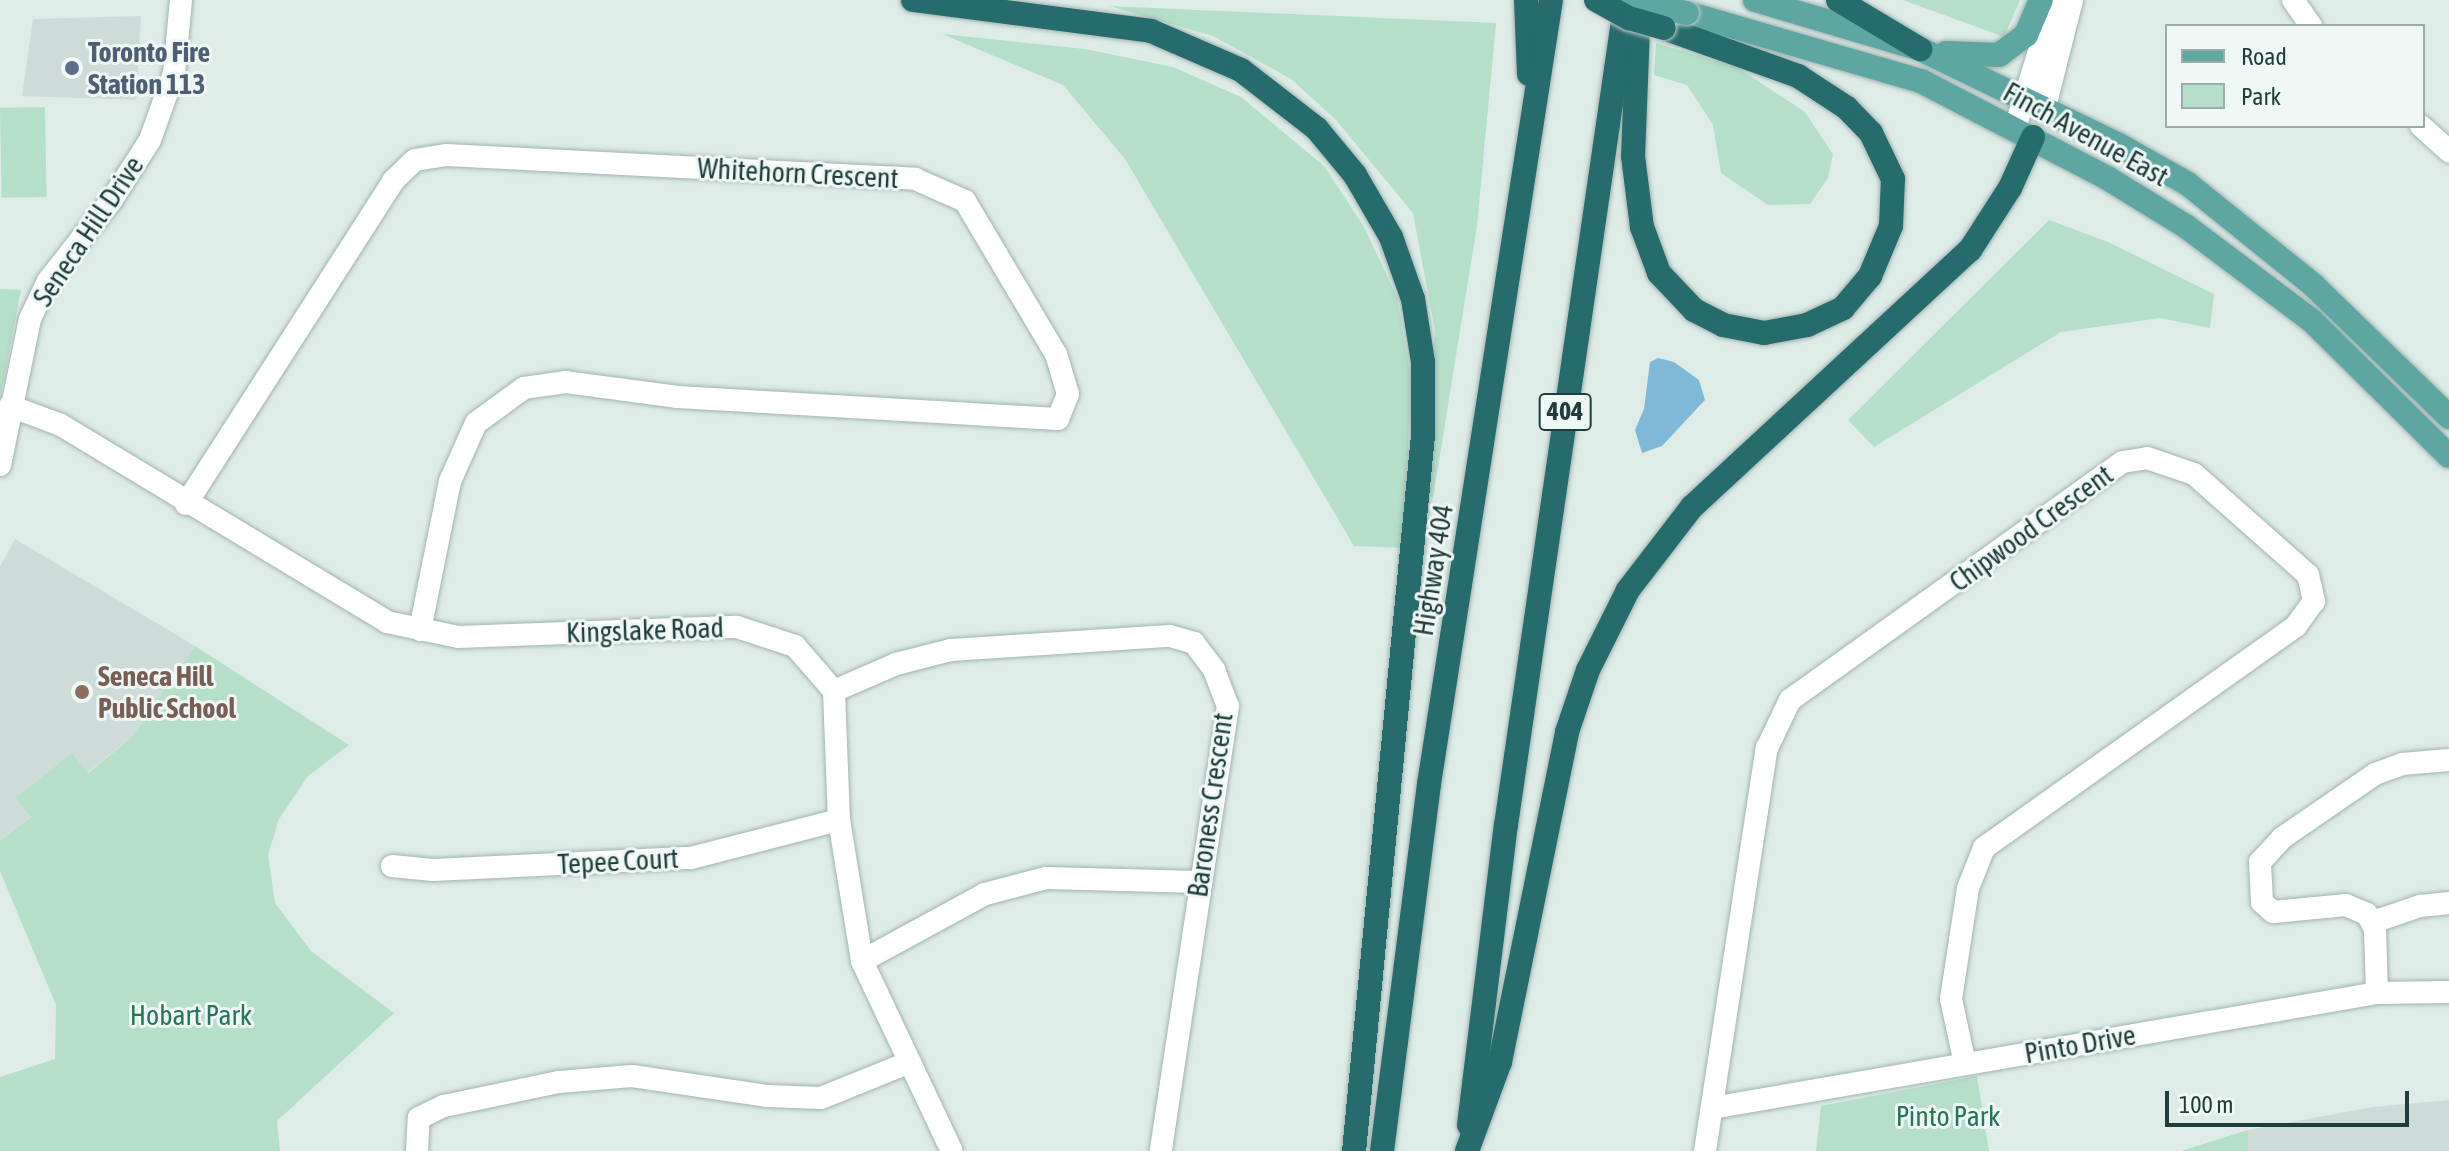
<!DOCTYPE html>
<style>
body{margin:0}
#map{position:relative;width:2449px;height:1151px;overflow:hidden;background:#deece8;font-family:"Asap Condensed",sans-serif}
div>[style]{position:absolute}
.built>*{inset:0;background:#cddcd8}
.green>*{inset:0;background:#b5dfc9;transform-origin:0 0}
.water>*{inset:0;background:#80b8d7}
.roads{filter:drop-shadow(0 0 2px #a1b4b1) drop-shadow(0 0 2px #a1b4b1)}
.minor>*{height:22px;margin:-11px;padding:0 11px;transform-origin:11px;border-radius:11px;background:#fff}
.major>*{height:24px;margin:-12px;padding:0 12px;transform-origin:12px;border-radius:12px;background:#5ea6a2}
.highway>*{height:24px;margin:-12px;padding:0 12px;transform-origin:12px;border-radius:12px;background:#276c6c}
.bridges{filter:drop-shadow(0 0 2px #c0c9c8) drop-shadow(0 0 2px #c0c9c8)}
.major-bridge>*{height:24px;margin:-12px;padding:0 12px;transform-origin:12px;border-radius:12px;background:#5ea6a2}
.highway-bridge>*{height:24px;margin:-12px;padding:0 12px;transform-origin:12px;border-radius:12px;background:#276c6c}
.dots>*{width:22px;height:22px;translate:-50% -50%;box-sizing:border-box;border:4px solid #eff8f5;border-radius:50%}
span{translate:-50% -50%;white-space:nowrap;text-align:center;line-height:1.15;-webkit-text-stroke:6px #eff8f5;paint-order:stroke}
.shield-label span{padding:2px 6px;background:#eff8f5;border:2px solid;border-radius:6px;-webkit-text-stroke-width:0}
.shield-label{font-size:26px;color:#1e3d3b;font-weight:700}
.service-label{font-size:28px;color:#4e5e75;font-weight:700}
.left{translate:0 -50%;text-align:left}
.street-label{font-size:28px;color:#1e3d3b}
.education-label{font-size:28px;color:#785e54;font-weight:700}
.park-label{font-size:28px;color:#247855}
.legend{position:absolute;left:2165px;top:24px;width:260px;height:104px;box-sizing:border-box;background:#eff8f5;border:2px solid #9badab;margin:0;padding:10px 14px;list-style:none;font-size:24px;color:#1e3d3b}
.legend li{display:flex;align-items:center;gap:16px;height:40px}
.legend b{width:40px;border:2px solid #9badab}
.scale{position:absolute;left:2165px;top:1091px;width:244px;height:36px;box-sizing:border-box;border:4px solid #1e3d3b;border-top:0;padding-left:10px;font-size:24px;line-height:28px;white-space:nowrap;color:#1e3d3b;-webkit-text-stroke:6px #eff8f5;paint-order:stroke}
</style>
<div id="map">
<div class="built">
<i style="clip-path:polygon(141px 16px,136px 100px,22px 96px,33px 19px)"></i>
<i style="clip-path:polygon(15px 539px,195px 646px,131px 738px,0 841px,0 567px)"></i>
<i style="clip-path:polygon(2449px 1100px,2449px 1151px,2248px 1151px,2248px 1130px,2373px 1107px)"></i>
</div>
<div class="green">
<i style="clip-path:polygon(1903px 0,2020px 0,2004px 37px)"></i>
<i style="clip-path:polygon(1109px 6px,1496px 23px,1477px 226px,1433px 498px,1427px 495px,1435px 331px,1413px 213px,1336px 120px,1291px 79px,1213px 36px)"></i>
<i style="clip-path:polygon(942px 34px,1085px 49px,1173px 67px,1241px 97px,1324px 166px,1363px 225px,1397px 297px,1411px 378px,1404px 548px,1354px 546px,1125px 159px,1063px 85px)"></i>
<i style="clip-path:polygon(1656px 43px,1738px 68px,1805px 112px,1833px 154px,1828px 178px,1810px 204px,1768px 205px,1721px 173px,1713px 125px,1687px 85px,1654px 75px)"></i>
<i style="left:45px;top:107px;width:90px;height:45px;rotate:89deg"></i>
<i style="clip-path:polygon(2049px 220px,2108px 242px,2214px 294px,2210px 328px,2160px 318px,2061px 332px,1874px 447px,1848px 420px)"></i>
<i style="clip-path:polygon(0 289px,21px 290px,0 398px)"></i>
<i style="clip-path:polygon(195px 646px,349px 745px,308px 776px,279px 819px,268px 855px,275px 903px,311px 951px,394px 1013px,277px 1121px,280px 1151px,0 1151px,0 1077px,55px 1059px,56px 1005px,0 871px,0 841px,31px 817px,16px 798px,72px 753px,88px 773px,131px 738px)"></i>
<i style="clip-path:polygon(1977px 1076px,1989px 1151px,1816px 1151px,1821px 1106px)"></i>
<i style="clip-path:polygon(2248px 1130px,2248px 1151px,2181px 1151px)"></i>
</div>
<div class="water">
<i style="clip-path:polygon(1658px 358px,1674px 362px,1699px 380px,1705px 400px,1662px 446px,1642px 453px,1635px 430px,1644px 409px,1650px 362px)"></i>
</div>
<div class="roads">
<div class="minor">
<i style="left:2293px;top:0;width:32px;rotate:55deg"></i>
<i style="left:2045px;top:107px;width:110px;rotate:-75.8deg"></i>
<i style="left:2421px;top:126px;width:38px;rotate:42deg"></i>
<i style="left:2015px;top:128px;width:134px;rotate:-72.6deg"></i>
<i style="left:10px;top:406px;width:54px;rotate:20.4deg"></i>
<i style="left:61px;top:425px;width:381px;rotate:31.1deg"></i>
<i style="left:387px;top:622px;width:73px;rotate:11.9deg"></i>
<i style="left:458px;top:637px;width:279px;rotate:-2.1deg"></i>
<i style="left:737px;top:627px;width:61px;rotate:18.1deg"></i>
<i style="left:795px;top:646px;width:60px;rotate:49.1deg"></i>
<i style="left:834px;top:691px;width:129px;rotate:87.8deg"></i>
<i style="left:839px;top:820px;width:143px;rotate:80.7deg"></i>
<i style="left:862px;top:961px;width:210px;rotate:64.7deg"></i>
<i style="left:0;top:465px;width:149px;rotate:-78.4deg"></i>
<i style="left:30px;top:319px;width:42px;rotate:-64.7deg"></i>
<i style="left:48px;top:281px;width:102px;rotate:-51.8deg"></i>
<i style="left:111px;top:201px;width:72px;rotate:-57.4deg"></i>
<i style="left:150px;top:140px;width:71px;rotate:-70.3deg"></i>
<i style="left:174px;top:73px;width:73px;rotate:-84.5deg"></i>
<i style="left:186px;top:504px;width:384px;rotate:-57.3deg"></i>
<i style="left:393px;top:181px;width:30px;rotate:-44deg"></i>
<i style="left:415px;top:160px;width:31px;rotate:-9deg"></i>
<i style="left:446px;top:155px;width:470px;rotate:2.9deg"></i>
<i style="left:915px;top:179px;width:55px;rotate:23.7deg"></i>
<i style="left:965px;top:201px;width:178px;rotate:59.3deg"></i>
<i style="left:1056px;top:354px;width:42px;rotate:73.3deg"></i>
<i style="left:1068px;top:394px;width:27px;rotate:112deg"></i>
<i style="left:1058px;top:419px;width:381px;rotate:-176.7deg"></i>
<i style="left:678px;top:397px;width:113px;rotate:-172.4deg"></i>
<i style="left:566px;top:382px;width:42px;rotate:171.9deg"></i>
<i style="left:524px;top:388px;width:59px;rotate:143.9deg"></i>
<i style="left:476px;top:423px;width:64px;rotate:114.1deg"></i>
<i style="left:450px;top:481px;width:152px;rotate:101.4deg"></i>
<i style="left:834px;top:691px;width:68px;rotate:-23.5deg"></i>
<i style="left:896px;top:664px;width:57px;rotate:-14.3deg"></i>
<i style="left:951px;top:650px;width:219px;rotate:-3.7deg"></i>
<i style="left:1170px;top:636px;width:25px;rotate:16deg"></i>
<i style="left:1194px;top:643px;width:34px;rotate:53deg"></i>
<i style="left:1214px;top:670px;width:39px;rotate:69deg"></i>
<i style="left:1228px;top:706px;width:450px;rotate:98.6deg"></i>
<i style="left:392px;top:866px;width:41px;rotate:5.6deg"></i>
<i style="left:433px;top:870px;width:258px;rotate:-2.7deg"></i>
<i style="left:691px;top:858px;width:153px;rotate:-14.4deg"></i>
<i style="left:2373px;top:922px;width:50px;rotate:-18.8deg"></i>
<i style="left:2420px;top:906px;width:29px;rotate:-6deg"></i>
<i style="left:862px;top:961px;width:140px;rotate:-28.6deg"></i>
<i style="left:985px;top:894px;width:63px;rotate:-14.7deg"></i>
<i style="left:1046px;top:878px;width:153px;rotate:1.5deg"></i>
<i style="left:2377px;top:993px;width:64px;rotate:-91.8deg"></i>
<i style="left:2375px;top:929px;width:17px;rotate:-118deg"></i>
<i style="left:2367px;top:914px;width:23px;rotate:-157deg"></i>
<i style="left:2346px;top:905px;width:73px;rotate:174.5deg"></i>
<i style="left:2273px;top:912px;width:15px;rotate:-138deg"></i>
<i style="left:2262px;top:902px;width:40px;rotate:-92.9deg"></i>
<i style="left:2260px;top:862px;width:33px;rotate:-47deg"></i>
<i style="left:2282px;top:838px;width:113px;rotate:-34.5deg"></i>
<i style="left:2375px;top:774px;width:29px;rotate:-20deg"></i>
<i style="left:2402px;top:764px;width:47px;rotate:-4.9deg"></i>
<i style="left:1712px;top:1108px;width:675px;rotate:-9.81deg"></i>
<i style="left:2377px;top:993px;width:72px;rotate:-0.8deg"></i>
<i style="left:417px;top:1151px;width:33px;rotate:-87deg"></i>
<i style="left:419px;top:1118px;width:28px;rotate:-26deg"></i>
<i style="left:444px;top:1106px;width:117px;rotate:-11.8deg"></i>
<i style="left:559px;top:1082px;width:73px;rotate:-4.7deg"></i>
<i style="left:632px;top:1076px;width:136px;rotate:8.4deg"></i>
<i style="left:767px;top:1096px;width:54px;rotate:2.1deg"></i>
<i style="left:821px;top:1098px;width:96px;rotate:-22deg"></i>
<i style="left:1705px;top:1151px;width:408px;rotate:-81.3deg"></i>
<i style="left:1767px;top:748px;width:53px;rotate:-64.4deg"></i>
<i style="left:1790px;top:700px;width:409px;rotate:-35.6deg"></i>
<i style="left:2123px;top:462px;width:24px;rotate:-9deg"></i>
<i style="left:2147px;top:458px;width:50px;rotate:18.8deg"></i>
<i style="left:2194px;top:474px;width:152px;rotate:41.5deg"></i>
<i style="left:2308px;top:575px;width:27px;rotate:77deg"></i>
<i style="left:2314px;top:601px;width:31px;rotate:126deg"></i>
<i style="left:2296px;top:626px;width:383px;rotate:144.6deg"></i>
<i style="left:1984px;top:848px;width:43px;rotate:111.8deg"></i>
<i style="left:1968px;top:888px;width:112px;rotate:98.7deg"></i>
<i style="left:1951px;top:999px;width:66px;rotate:77.8deg"></i>
</div>
<div class="major">
<i style="left:1755px;top:0;width:172px;rotate:16.5deg"></i>
<i style="left:1920px;top:49px;width:221px;rotate:25.8deg"></i>
<i style="left:2119px;top:145px;width:79px;rotate:29.5deg"></i>
<i style="left:2188px;top:184px;width:161px;rotate:38.9deg"></i>
<i style="left:2313px;top:285px;width:190px;rotate:44.1deg"></i>
<i style="left:1687px;top:13px;width:244px;rotate:16.2deg"></i>
<i style="left:1921px;top:81px;width:212px;rotate:27.5deg"></i>
<i style="left:2109px;top:179px;width:92px;rotate:31.6deg"></i>
<i style="left:2187px;top:227px;width:156px;rotate:36.9deg"></i>
<i style="left:2312px;top:321px;width:192px;rotate:44.6deg"></i>
<i style="left:1946px;top:53px;width:53px;rotate:2.2deg"></i>
<i style="left:1999px;top:55px;width:34px;rotate:-37deg"></i>
<i style="left:2026px;top:35px;width:38px;rotate:-67deg"></i>
</div>
<div class="highway">
<i style="left:913px;top:0;width:240px;rotate:7.4deg"></i>
<i style="left:1151px;top:31px;width:98px;rotate:23.4deg"></i>
<i style="left:1241px;top:70px;width:96px;rotate:37.8deg"></i>
<i style="left:1317px;top:129px;width:60px;rotate:50.4deg"></i>
<i style="left:1355px;top:175px;width:72px;rotate:59.9deg"></i>
<i style="left:1391px;top:237px;width:66px;rotate:70.5deg"></i>
<i style="left:1413px;top:299px;width:64px;rotate:81deg"></i>
<i style="left:1423px;top:362px;width:73px;rotate:90deg"></i>
<i style="left:1423px;top:435px;width:719px;rotate:95.5deg"></i>
<i style="left:1526px;top:0;width:74px;rotate:87.7deg"></i>
<i style="left:1838px;top:0;width:96px;rotate:30.9deg"></i>
<i style="left:1639px;top:2px;width:154px;rotate:92.2deg"></i>
<i style="left:1633px;top:156px;width:72px;rotate:82.8deg"></i>
<i style="left:1642px;top:227px;width:49px;rotate:69.7deg"></i>
<i style="left:1659px;top:273px;width:51px;rotate:46.6deg"></i>
<i style="left:1694px;top:310px;width:33px;rotate:27deg"></i>
<i style="left:1723px;top:325px;width:42px;rotate:11deg"></i>
<i style="left:1764px;top:333px;width:44px;rotate:-10.5deg"></i>
<i style="left:1807px;top:325px;width:40px;rotate:-25deg"></i>
<i style="left:1843px;top:308px;width:42px;rotate:-49.8deg"></i>
<i style="left:1870px;top:276px;width:54px;rotate:-67.2deg"></i>
<i style="left:1891px;top:226px;width:47px;rotate:-87.6deg"></i>
<i style="left:1893px;top:179px;width:51px;rotate:-115.6deg"></i>
<i style="left:1871px;top:133px;width:35px;rotate:-134deg"></i>
<i style="left:1847px;top:108px;width:59px;rotate:-146.9deg"></i>
<i style="left:1798px;top:76px;width:142px;rotate:-160.3deg"></i>
<i style="left:1469px;top:1125px;width:302px;rotate:-83deg"></i>
<i style="left:1506px;top:825px;width:834px;rotate:-81.72deg"></i>
<i style="left:1382px;top:1151px;width:370px;rotate:-82.7deg"></i>
<i style="left:1429px;top:784px;width:793px;rotate:-81.16deg"></i>
<i style="left:1467px;top:1151px;width:95px;rotate:-69.7deg"></i>
<i style="left:1500px;top:1062px;width:337px;rotate:-78.5deg"></i>
<i style="left:1567px;top:732px;width:65px;rotate:-71.3deg"></i>
<i style="left:1588px;top:670px;width:89px;rotate:-63.4deg"></i>
<i style="left:1628px;top:590px;width:105px;rotate:-52.4deg"></i>
<i style="left:1692px;top:507px;width:379px;rotate:-42.8deg"></i>
<i style="left:1970px;top:250px;width:74px;rotate:-57.2deg"></i>
<i style="left:2010px;top:188px;width:56px;rotate:-65.7deg"></i>
</div>
</div>
<div class="bridges">
<div class="major-bridge">
<i style="left:1620px;top:0;width:68px;rotate:11deg"></i>
</div>
<div class="highway-bridge">
<i style="left:1596px;top:0;width:38px;rotate:29deg"></i>
<i style="left:1629px;top:18px;width:36px;rotate:16deg"></i>
</div>
</div>
<div class="dots">
<i style="left:72px;top:68px;background:#5c6f8a"></i>
<i style="left:82px;top:692px;background:#8d6e63"></i>
</div>
<div class="shield-label">
<span style="left:1565px;top:412px">404</span>
</div>
<div class="service-label">
<span class="left" style="left:88px;top:68px">Toronto Fire<br>Station 113</span>
</div>
<div class="street-label">
<span style="left:2086px;top:134px;rotate:29deg">Finch Avenue East</span>
<span style="left:798px;top:173px;rotate:3deg">Whitehorn Crescent</span>
<span style="left:88px;top:231px;rotate:-56deg">Seneca Hill Drive</span>
<span style="left:2031px;top:528px;rotate:-36deg">Chipwood Crescent</span>
<span style="left:1433px;top:570px;rotate:-81deg">Highway 404</span>
<span style="left:645px;top:630px;rotate:-2deg">Kingslake Road</span>
<span style="left:1210px;top:805px;rotate:-82deg">Baroness Crescent</span>
<span style="left:618px;top:861px;rotate:-3deg">Tepee Court</span>
<span style="left:2080px;top:1044px;rotate:-10deg">Pinto Drive</span>
</div>
<div class="education-label">
<span class="left" style="left:98px;top:692px">Seneca Hill<br>Public School</span>
</div>
<div class="park-label">
<span style="left:191px;top:1015px">Hobart Park</span>
<span style="left:1948px;top:1116px">Pinto Park</span>
</div>
<ul class="legend">
<li><b style="height:10px;background:#5ea6a2"></b>Road</li>
<li><b style="height:22px;background:#b5dfc9"></b>Park</li>
</ul>
<div class="scale">100 m</div>
</div>
